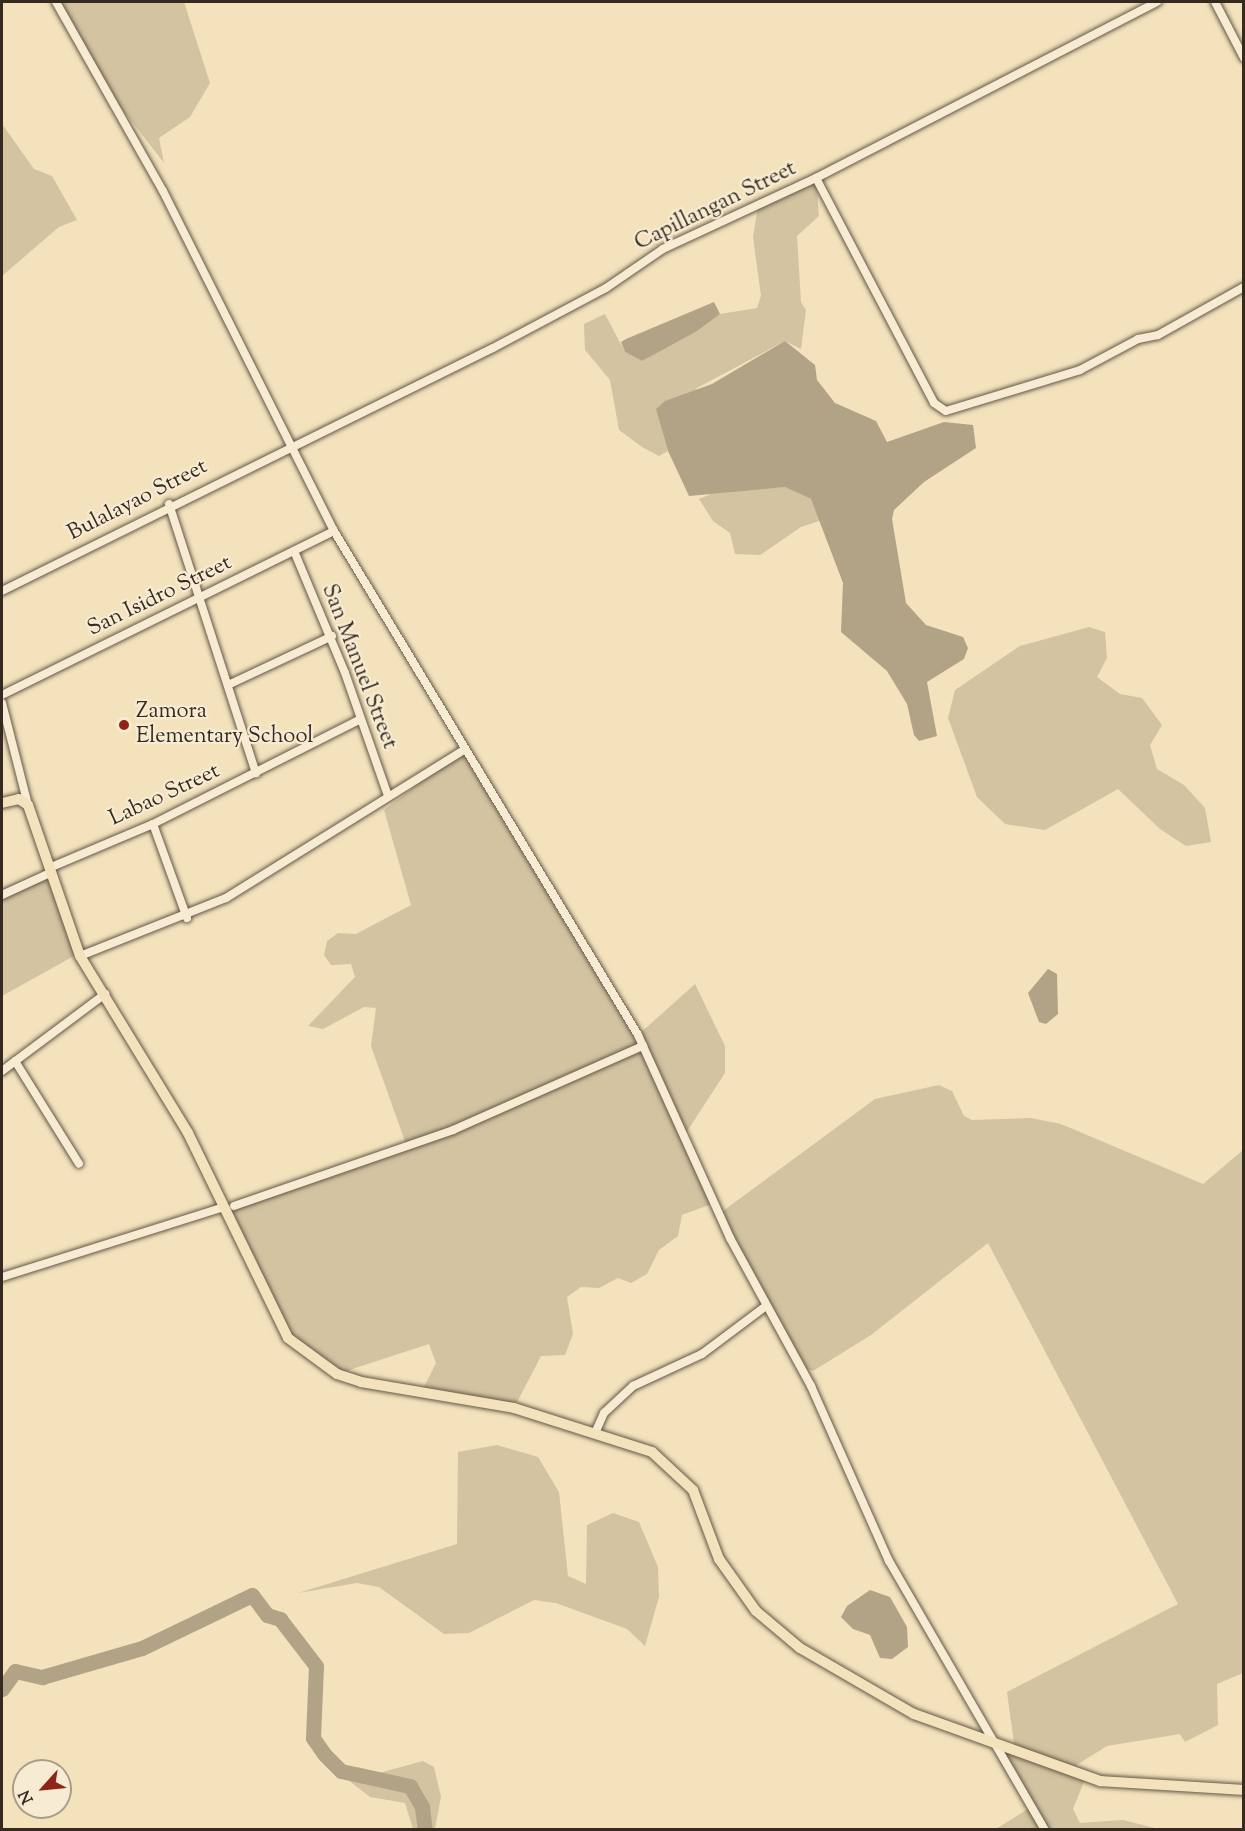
<!DOCTYPE html>
<style>
body{margin:0}
#map{position:relative;width:1245px;height:1831px;overflow:hidden;background:#f3e2bc;font-family:"Sorts Mill Goudy",serif}
div>[style]{position:absolute}
.green>*{inset:0;background:#d3c3a1}
.water>*{inset:0;background:#b2a387}
.river>*{height:15px;margin:-7.5px;padding:0 7.5px;transform-origin:7.5px;border-radius:7.5px;background:#b2a387}
.roads{filter:drop-shadow(0 0 2px #645847) drop-shadow(0 0 2px #645847)}
.minor>*{height:8px;margin:-4px;padding:0 4px;transform-origin:4px;border-radius:4px;background:#f7ecd3}
.major>*{height:10px;margin:-5px;padding:0 5px;transform-origin:5px;border-radius:5px;background:#f3e2bc}
.dots>*{width:16px;height:16px;translate:-50% -50%;box-sizing:border-box;border:3px solid #f7ecd3;border-radius:50%}
span{translate:-50% -50%;white-space:nowrap;text-align:center;line-height:1.15;-webkit-text-stroke:4.5px #f7ecd3;paint-order:stroke}
.street-label{font-size:22px;color:#352a20}
.poi-label{font-size:22px;color:#352a20}
.left{translate:0 -50%;text-align:left}
.frame{position:absolute;inset:0;border:3px solid #352a20;pointer-events:none}
.north{position:absolute;left:12px;top:1759px;width:60px;height:60px;box-sizing:border-box;background:#f7ecd3;border:2px solid #a99e8b;border-radius:50%;rotate:243deg;font-size:16px;font-weight:700;line-height:24px;text-align:center;color:#352a20}
.north::after{content:'';display:block;margin:auto;width:21px;height:27px;background:#8f2418;clip-path:polygon(50% 0,100% 100%,50% 72%,0 100%)}
</style>
<div id="map">
<div class="green">
<i style="clip-path:polygon(56px 2px,184px 2px,210px 83px,190px 117px,159px 138px,164px 163px,105px 87px)"></i>
<i style="clip-path:polygon(2px 124px,34px 169px,52px 176px,77px 220px,59px 227px,2px 276px)"></i>
<i style="clip-path:polygon(816px 178px,819px 216px,797px 236px,801px 302px,806px 310px,801px 349px,785px 341px,697px 388px,662px 430px,668px 451px,659px 456px,642px 447px,619px 430px,610px 380px,585px 350px,584px 324px,605px 314px,625px 352px,642px 361px,720px 314px,757px 308px,761px 296px,753px 237px,758px 206px)"></i>
<i style="clip-path:polygon(785px 487px,811px 499px,822px 520px,801px 527px,760px 555px,735px 554px,730px 533px,713px 521px,699px 499px,716px 492px)"></i>
<i style="clip-path:polygon(1089px 627px,1105px 632px,1107px 658px,1097px 677px,1120px 694px,1142px 698px,1162px 725px,1150px 745px,1157px 769px,1184px 785px,1205px 808px,1211px 842px,1186px 846px,1160px 829px,1118px 789px,1045px 830px,1005px 824px,977px 797px,948px 718px,955px 690px,1020px 646px)"></i>
<i style="clip-path:polygon(462px 751px,638px 1035px,695px 984px,725px 1046px,725px 1073px,684px 1136px,714px 1203px,682px 1215px,678px 1236px,659px 1250px,647px 1274px,631px 1283px,618px 1278px,599px 1288px,581px 1287px,567px 1297px,573px 1334px,565px 1355px,541px 1356px,514px 1408px,420px 1395px,436px 1363px,429px 1344px,337px 1374px,288px 1338px,224px 1207px,407px 1147px,371px 1046px,376px 1008px,364px 1007px,323px 1029px,308px 1026px,355px 977px,351px 964px,331px 965px,324px 955px,327px 941px,338px 933px,356px 934px,411px 905px,384px 810px)"></i>
<i style="clip-path:polygon(50px 875px,81px 952px,2px 996px,2px 897px)"></i>
<i style="clip-path:polygon(939px 1085px,952px 1091px,964px 1116px,972px 1120px,1031px 1118px,1061px 1124px,1203px 1184px,1243px 1150px,1243px 1673px,1217px 1684px,1218px 1725px,1185px 1742px,1180px 1734px,1107px 1746px,1067px 1771px,1086px 1777px,1073px 1809px,1080px 1823px,1123px 1820px,1159px 1829px,996px 1829px,1033px 1806px,999px 1745px,1015px 1751px,1007px 1692px,1178px 1604px,988px 1243px,871px 1335px,813px 1371px,802px 1368px,719px 1214px,875px 1099px)"></i>
<i style="clip-path:polygon(497px 1445px,538px 1457px,559px 1492px,568px 1576px,586px 1584px,587px 1525px,613px 1513px,639px 1522px,658px 1567px,659px 1597px,645px 1646px,627px 1629px,556px 1603px,534px 1600px,469px 1633px,444px 1634px,379px 1587px,357px 1583px,298px 1593px,457px 1544px,458px 1452px)"></i>
<i style="clip-path:polygon(423px 1761px,434px 1767px,441px 1797px,435px 1829px,413px 1829px,405px 1803px,370px 1797px,348px 1780px,358px 1767px,379px 1773px)"></i>
</div>
<div class="water">
<i style="clip-path:polygon(714px 302px,720px 314px,697px 331px,642px 361px,625px 352px,621px 342px,626px 339px)"></i>
<i style="clip-path:polygon(785px 341px,815px 365px,817px 380px,835px 403px,876px 421px,887px 442px,944px 422px,973px 425px,976px 448px,924px 482px,894px 510px,892px 519px,906px 603px,926px 625px,963px 637px,968px 648px,964px 659px,927px 682px,937px 736px,919px 741px,914px 735px,907px 704px,887px 671px,841px 632px,843px 583px,811px 499px,785px 487px,689px 496px,668px 451px,656px 409px,665px 401px,712px 384px)"></i>
<i style="clip-path:polygon(1048px 969px,1057px 974px,1058px 1014px,1046px 1024px,1039px 1022px,1028px 993px)"></i>
<i style="clip-path:polygon(870px 1590px,890px 1597px,907px 1627px,908px 1647px,892px 1659px,880px 1658px,870px 1635px,853px 1629px,841px 1617px,847px 1606px)"></i>
</div>
<div class="river">
<i style="left:2px;top:1689px;width:22px;rotate:-54deg"></i>
<i style="left:15px;top:1671px;width:28px;rotate:13deg"></i>
<i style="left:42px;top:1677px;width:104px;rotate:-16.2deg"></i>
<i style="left:142px;top:1648px;width:122px;rotate:-25.7deg"></i>
<i style="left:252px;top:1595px;width:25px;rotate:53deg"></i>
<i style="left:267px;top:1615px;width:14px;rotate:17deg"></i>
<i style="left:280px;top:1619px;width:59px;rotate:52.5deg"></i>
<i style="left:316px;top:1666px;width:72px;rotate:92.4deg"></i>
<i style="left:313px;top:1738px;width:19px;rotate:55deg"></i>
<i style="left:324px;top:1754px;width:24px;rotate:45deg"></i>
<i style="left:341px;top:1771px;width:71px;rotate:12.3deg"></i>
<i style="left:410px;top:1786px;width:24px;rotate:60deg"></i>
<i style="left:422px;top:1807px;width:23px;rotate:83deg"></i>
</div>
<div class="roads">
<div class="minor">
<i style="left:56px;top:2px;width:217px;rotate:60.5deg"></i>
<i style="left:163px;top:191px;width:381px;rotate:63.3deg"></i>
<i style="left:334px;top:531px;width:589px;rotate:58.9deg"></i>
<i style="left:638px;top:1035px;width:223px;rotate:65.6deg"></i>
<i style="left:730px;top:1238px;width:169px;rotate:61.3deg"></i>
<i style="left:811px;top:1386px;width:192px;rotate:66deg"></i>
<i style="left:889px;top:1561px;width:311px;rotate:59.9deg"></i>
<i style="left:1215px;top:2px;width:63px;rotate:62.6deg"></i>
<i style="left:816px;top:178px;width:254px;rotate:62.3deg"></i>
<i style="left:934px;top:403px;width:14px;rotate:34deg"></i>
<i style="left:946px;top:411px;width:140px;rotate:-17deg"></i>
<i style="left:1080px;top:370px;width:66px;rotate:-28.1deg"></i>
<i style="left:1138px;top:339px;width:20px;rotate:-11deg"></i>
<i style="left:1158px;top:335px;width:98px;rotate:-29.2deg"></i>
<i style="left:169px;top:504px;width:283px;rotate:72.1deg"></i>
<i style="left:294px;top:551px;width:132px;rotate:67.3deg"></i>
<i style="left:345px;top:673px;width:130px;rotate:70.7deg"></i>
<i style="left:2px;top:591px;width:548px;rotate:-26.33deg"></i>
<i style="left:493px;top:348px;width:128px;rotate:-28deg"></i>
<i style="left:606px;top:288px;width:69px;rotate:-34.4deg"></i>
<i style="left:663px;top:249px;width:169px;rotate:-24.9deg"></i>
<i style="left:816px;top:178px;width:384px;rotate:-27.3deg"></i>
<i style="left:228px;top:685px;width:115px;rotate:-25.2deg"></i>
<i style="left:2px;top:695px;width:370px;rotate:-26.3deg"></i>
<i style="left:2px;top:703px;width:105px;rotate:75.7deg"></i>
<i style="left:153px;top:824px;width:100px;rotate:70.1deg"></i>
<i style="left:49px;top:868px;width:113px;rotate:-22.9deg"></i>
<i style="left:153px;top:824px;width:231px;rotate:-26.8deg"></i>
<i style="left:2px;top:895px;width:53px;rotate:-24.6deg"></i>
<i style="left:80px;top:956px;width:157px;rotate:-21.7deg"></i>
<i style="left:226px;top:898px;width:278px;rotate:-31.9deg"></i>
<i style="left:15px;top:1061px;width:121px;rotate:58.1deg"></i>
<i style="left:2px;top:1071px;width:129px;rotate:-36.8deg"></i>
<i style="left:234px;top:1206px;width:232px;rotate:-19.1deg"></i>
<i style="left:453px;top:1130px;width:208px;rotate:-23.9deg"></i>
<i style="left:2px;top:1277px;width:233px;rotate:-17.5deg"></i>
<i style="left:596px;top:1431px;width:20px;rotate:-66deg"></i>
<i style="left:604px;top:1413px;width:40px;rotate:-43deg"></i>
<i style="left:633px;top:1386px;width:76px;rotate:-24.9deg"></i>
<i style="left:702px;top:1354px;width:80px;rotate:-36.9deg"></i>
</div>
<div class="major">
<i style="left:2px;top:803px;width:17px;rotate:-13deg"></i>
<i style="left:19px;top:799px;width:11px;rotate:34deg"></i>
<i style="left:28px;top:805px;width:160px;rotate:71deg"></i>
<i style="left:80px;top:956px;width:207px;rotate:58.6deg"></i>
<i style="left:188px;top:1133px;width:228px;rotate:64deg"></i>
<i style="left:288px;top:1338px;width:61px;rotate:36.3deg"></i>
<i style="left:337px;top:1374px;width:25px;rotate:18deg"></i>
<i style="left:361px;top:1382px;width:155px;rotate:9.6deg"></i>
<i style="left:514px;top:1408px;width:145px;rotate:17.7deg"></i>
<i style="left:652px;top:1452px;width:56px;rotate:42.8deg"></i>
<i style="left:693px;top:1490px;width:74px;rotate:69.4deg"></i>
<i style="left:719px;top:1559px;width:64px;rotate:54.6deg"></i>
<i style="left:756px;top:1611px;width:57px;rotate:40.1deg"></i>
<i style="left:800px;top:1648px;width:132px;rotate:30.1deg"></i>
<i style="left:914px;top:1714px;width:198px;rotate:19.8deg"></i>
<i style="left:1100px;top:1781px;width:144px;rotate:3.6deg"></i>
</div>
</div>
<div class="dots">
<i style="left:124px;top:725px;background:#8f2418"></i>
</div>
<div class="street-label">
<span style="left:716px;top:207px;rotate:-26deg">Capillangan Street</span>
<span style="left:138px;top:501px;rotate:-27deg">Bulalayao Street</span>
<span style="left:160px;top:597px;rotate:-26deg">San Isidro Street</span>
<span style="left:358px;top:667px;rotate:69deg">San Manuel Street</span>
<span style="left:165px;top:796px;rotate:-25deg">Labao Street</span>
</div>
<div class="poi-label">
<span class="left" style="left:136px;top:725px">Zamora<br>Elementary School</span>
</div>
<div class="frame"></div>
<div class="north">N</div>
</div>
